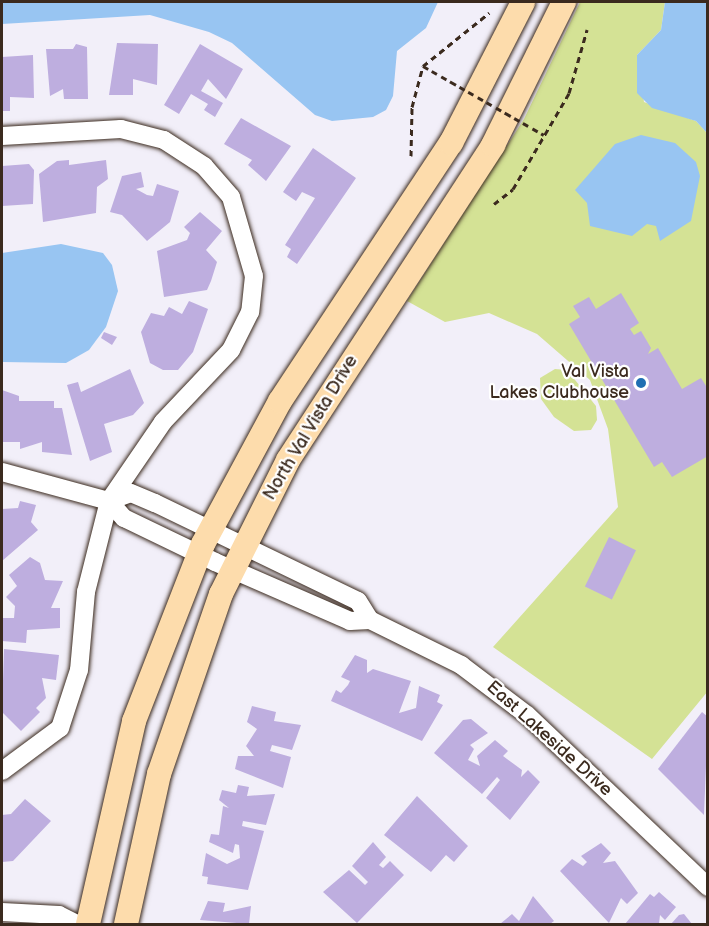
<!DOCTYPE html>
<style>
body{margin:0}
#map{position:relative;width:709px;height:926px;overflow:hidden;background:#f2eff9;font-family:"Balsamiq Sans",sans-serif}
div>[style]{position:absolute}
.green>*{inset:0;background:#d4e295}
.water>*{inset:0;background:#98c5f2}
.building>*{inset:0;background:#beaedf;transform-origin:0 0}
.path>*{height:3px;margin-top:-1.5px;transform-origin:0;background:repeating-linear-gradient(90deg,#3b2a1e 0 6px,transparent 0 10.5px)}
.roads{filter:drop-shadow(0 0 2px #3b2a1e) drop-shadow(0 0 2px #3b2a1e)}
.minor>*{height:18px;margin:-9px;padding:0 9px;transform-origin:9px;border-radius:9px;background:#fff}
.major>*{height:24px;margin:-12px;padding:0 12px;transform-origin:12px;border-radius:12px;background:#fddcac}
.path-bridge>*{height:3px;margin-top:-1.5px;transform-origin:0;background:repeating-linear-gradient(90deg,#3b2a1e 0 6px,transparent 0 10.5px)}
.dots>*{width:16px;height:16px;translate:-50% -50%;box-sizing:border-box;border:3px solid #fff;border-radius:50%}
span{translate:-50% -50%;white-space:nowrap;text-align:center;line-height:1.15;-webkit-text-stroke:4.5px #fff;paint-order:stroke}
.poi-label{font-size:18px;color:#3b2a1e}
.right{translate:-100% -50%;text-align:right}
.street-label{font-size:18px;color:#3b2a1e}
.frame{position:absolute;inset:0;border:3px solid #3b2a1e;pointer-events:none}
</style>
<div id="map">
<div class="green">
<i style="clip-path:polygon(580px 2px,665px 2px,661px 30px,637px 55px,644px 102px,696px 121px,707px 133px,708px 691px,652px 759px,493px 647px,618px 507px,608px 429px,590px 380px,537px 334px,489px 313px,445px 322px,407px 301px,524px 119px)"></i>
<i style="clip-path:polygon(555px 369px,567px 370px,596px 406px,597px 420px,591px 430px,574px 431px,554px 417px,541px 399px,540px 378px)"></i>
</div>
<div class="water">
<i style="clip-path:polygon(2px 2px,438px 2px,426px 28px,397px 51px,393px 96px,386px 110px,373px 117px,332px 121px,315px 115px,232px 43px,209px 32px,150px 15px,2px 24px)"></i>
<i style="clip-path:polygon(665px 2px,707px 2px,707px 133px,696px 121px,652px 108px,637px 93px,637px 55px,661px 30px)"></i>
<i style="clip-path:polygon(641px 135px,675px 143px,696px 162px,700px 176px,691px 221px,660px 241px,656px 226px,647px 224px,632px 236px,590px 226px,587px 203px,575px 190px,615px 144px)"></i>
<i style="clip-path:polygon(61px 244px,103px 253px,112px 265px,118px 291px,106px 327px,89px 350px,66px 363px,2px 362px,2px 253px)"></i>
</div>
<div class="building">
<i style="clip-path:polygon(117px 43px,158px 44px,157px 85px,133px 79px,133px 95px,109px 95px)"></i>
<i style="clip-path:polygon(76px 44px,87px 47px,88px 99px,64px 99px,63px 89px,50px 96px,46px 49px,73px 49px)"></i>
<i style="clip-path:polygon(200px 44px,243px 69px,226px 99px,208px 79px,201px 91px,223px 103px,215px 117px,204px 110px,208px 104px,191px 94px,179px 114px,164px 105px)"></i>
<i style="clip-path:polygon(33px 55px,34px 98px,10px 97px,10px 111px,2px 111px,2px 57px)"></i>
<i style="clip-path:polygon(241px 118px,291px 146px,266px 181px,248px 165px,252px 160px,224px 144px)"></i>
<i style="clip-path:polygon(313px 148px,356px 178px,297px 264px,287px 257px,291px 249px,285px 245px,315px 198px,302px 192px,296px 201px,283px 192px)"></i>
<i style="clip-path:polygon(69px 160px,69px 165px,106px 160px,108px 179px,97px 187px,96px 213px,43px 222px,39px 174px,57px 161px)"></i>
<i style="clip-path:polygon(29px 164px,34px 170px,33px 204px,2px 206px,2px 166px)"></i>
<i style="clip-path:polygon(141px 172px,144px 187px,136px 189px,147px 195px,153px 196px,157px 184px,179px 191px,170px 222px,147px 241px,122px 215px,110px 212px,122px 176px)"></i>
<i style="clip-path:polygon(200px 212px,222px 231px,206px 250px,217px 262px,211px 281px,207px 290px,164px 297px,157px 251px,187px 240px,190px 233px,184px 227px)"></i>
<i style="clip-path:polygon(621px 293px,639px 323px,630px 329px,634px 335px,641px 331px,651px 348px,648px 354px,658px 348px,682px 389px,701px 378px,708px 389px,708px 456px,672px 477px,662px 462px,654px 467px,569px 324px,580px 317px,573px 306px,589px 297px,596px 309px)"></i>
<i style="clip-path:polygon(189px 301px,208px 309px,193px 352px,178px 370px,163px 370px,150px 363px,141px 332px,151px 313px,164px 316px,169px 307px,182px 314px)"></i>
<i style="clip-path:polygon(104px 332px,117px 337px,112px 345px,101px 338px)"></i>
<i style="clip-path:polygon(130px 369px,144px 403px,133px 415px,104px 424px,112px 452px,90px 461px,67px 385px,78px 382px,81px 392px)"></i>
<i style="clip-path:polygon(2px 390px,19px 396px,19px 401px,54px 401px,54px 408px,62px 408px,72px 455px,42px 452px,42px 442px,20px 449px,20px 442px,2px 442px)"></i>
<i style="clip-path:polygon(20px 501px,36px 505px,31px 522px,38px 530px,2px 561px,2px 509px,18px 508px)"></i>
<i style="left:609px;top:537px;width:30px;height:55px;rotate:26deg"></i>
<i style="clip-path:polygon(30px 557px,40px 563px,45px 580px,63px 581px,51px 608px,60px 608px,60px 628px,27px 630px,26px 643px,2px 641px,2px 618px,14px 618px,15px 606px,6px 597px,17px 586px,9px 575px)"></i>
<i style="clip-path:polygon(4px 649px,59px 655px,56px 680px,42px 678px,46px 698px,36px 708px,40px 712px,21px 731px,2px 712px)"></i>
<i style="clip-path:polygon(355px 655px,367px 660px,367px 673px,373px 669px,411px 681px,399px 713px,416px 708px,419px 686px,440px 695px,437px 702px,443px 705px,422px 741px,331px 701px,336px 690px,341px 693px,348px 685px,350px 681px,341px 677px)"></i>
<i style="clip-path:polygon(252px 706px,276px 712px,274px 721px,301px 725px,292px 750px,272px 745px,270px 751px,291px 757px,283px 788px,235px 769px,238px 756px,254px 756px,246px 746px,257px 729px,247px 722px)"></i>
<i style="clip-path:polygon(702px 712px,708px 717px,704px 815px,658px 769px)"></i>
<i style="clip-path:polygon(471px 719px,488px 733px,470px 745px,474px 749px,468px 760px,480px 766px,477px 756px,495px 740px,508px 751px,503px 756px,522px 770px,521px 777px,528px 770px,540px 782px,510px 820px,486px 798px,500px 780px,497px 777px,482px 794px,434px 753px,463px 720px)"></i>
<i style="clip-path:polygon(238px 785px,249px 787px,247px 796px,275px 794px,266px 825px,243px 821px,242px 826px,264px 831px,248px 890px,207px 884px,208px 877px,202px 876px,206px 853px,227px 864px,240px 858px,239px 845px,235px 844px,233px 853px,209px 842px,211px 834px,219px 835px,223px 806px,229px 808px,219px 800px,222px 790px,236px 793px)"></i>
<i style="clip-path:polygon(417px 796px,468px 846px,454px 862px,446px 855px,431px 872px,384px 835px)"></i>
<i style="clip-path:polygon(25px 799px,51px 821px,13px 861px,2px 862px,2px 815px,11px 814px)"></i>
<i style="clip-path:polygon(373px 842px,386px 857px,379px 865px,383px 868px,390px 861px,404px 875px,357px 923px,323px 892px,349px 870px,365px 885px,368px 882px,352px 866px)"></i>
<i style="clip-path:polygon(601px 843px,611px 853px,603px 863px,615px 861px,638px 893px,627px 904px,621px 898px,609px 923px,560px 871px,572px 859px,583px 866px,587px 862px,581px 856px)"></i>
<i style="clip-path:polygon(659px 892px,676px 907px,665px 920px,660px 915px,659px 924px,625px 924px,650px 894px,654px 897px)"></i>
<i style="clip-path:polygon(533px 896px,554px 921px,550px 924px,500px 924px,512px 914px,519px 921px)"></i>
<i style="clip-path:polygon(208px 901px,225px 903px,223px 912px,251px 906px,249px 924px,200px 920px)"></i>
<i style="clip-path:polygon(684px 914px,692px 924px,671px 924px,679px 915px)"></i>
</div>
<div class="path">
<i style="left:411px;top:156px;width:49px;rotate:-88.8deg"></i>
<i style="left:412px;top:107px;width:42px;rotate:-75deg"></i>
<i style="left:423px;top:66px;width:85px;rotate:-38.8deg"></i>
<i style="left:494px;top:204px;width:24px;rotate:-38deg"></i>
<i style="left:513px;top:189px;width:111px;rotate:-59.7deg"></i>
<i style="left:569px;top:93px;width:66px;rotate:-74.1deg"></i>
</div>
<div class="roads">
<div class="minor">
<i style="left:2px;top:136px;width:119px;rotate:-3.4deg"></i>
<i style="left:121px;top:129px;width:44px;rotate:14.3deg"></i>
<i style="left:164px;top:140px;width:48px;rotate:33deg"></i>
<i style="left:204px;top:166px;width:41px;rotate:48.9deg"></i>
<i style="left:231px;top:197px;width:82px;rotate:73.8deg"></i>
<i style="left:254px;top:276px;width:36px;rotate:96deg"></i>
<i style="left:250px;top:312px;width:42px;rotate:116.6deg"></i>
<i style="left:231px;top:350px;width:99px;rotate:133.4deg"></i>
<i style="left:163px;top:422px;width:96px;rotate:124.4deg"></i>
<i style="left:109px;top:501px;width:94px;rotate:104.2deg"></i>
<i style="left:86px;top:592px;width:78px;rotate:95.1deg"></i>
<i style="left:79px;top:670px;width:61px;rotate:108.1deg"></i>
<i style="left:60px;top:728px;width:72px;rotate:143.4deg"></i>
<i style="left:2px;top:472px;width:111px;rotate:15.2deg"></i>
<i style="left:109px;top:501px;width:23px;rotate:49deg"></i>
<i style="left:124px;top:518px;width:101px;rotate:25.8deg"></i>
<i style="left:215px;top:562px;width:147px;rotate:23.6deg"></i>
<i style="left:350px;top:621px;width:20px;rotate:-3deg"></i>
<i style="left:370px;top:620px;width:102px;rotate:26.3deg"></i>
<i style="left:461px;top:665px;width:83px;rotate:37.1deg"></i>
<i style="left:527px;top:715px;width:250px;rotate:43.5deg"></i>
<i style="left:109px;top:501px;width:23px;rotate:-20deg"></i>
<i style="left:131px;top:493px;width:26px;rotate:23deg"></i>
<i style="left:155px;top:503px;width:225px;rotate:25.8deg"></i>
<i style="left:358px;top:601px;width:22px;rotate:58deg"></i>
<i style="left:2px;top:912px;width:57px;rotate:3deg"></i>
<i style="left:59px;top:915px;width:20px;rotate:27deg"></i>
</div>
<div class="major">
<i style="left:88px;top:924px;width:208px;rotate:-77.2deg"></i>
<i style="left:134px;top:721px;width:190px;rotate:-68.7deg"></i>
<i style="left:203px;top:544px;width:162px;rotate:-61.7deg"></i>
<i style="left:280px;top:401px;width:310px;rotate:-56.5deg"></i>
<i style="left:451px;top:143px;width:158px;rotate:-62.9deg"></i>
<i style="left:126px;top:924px;width:154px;rotate:-77.6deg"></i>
<i style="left:159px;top:774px;width:190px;rotate:-71deg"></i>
<i style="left:221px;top:594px;width:150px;rotate:-63.4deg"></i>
<i style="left:288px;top:460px;width:376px;rotate:-56.9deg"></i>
<i style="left:493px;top:145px;width:160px;rotate:-63.6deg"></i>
</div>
</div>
<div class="path-bridge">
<i style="left:423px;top:66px;width:139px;rotate:29.7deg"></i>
</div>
<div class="dots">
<i style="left:641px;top:383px;background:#1f6fb2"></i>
</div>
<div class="poi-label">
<span class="right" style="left:629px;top:383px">Val Vista<br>Lakes Clubhouse</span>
</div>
<div class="street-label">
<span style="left:311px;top:428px;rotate:-59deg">North Val Vista Drive</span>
<span style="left:549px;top:739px;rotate:42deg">East Lakeside Drive</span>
</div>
<div class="frame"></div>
</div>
